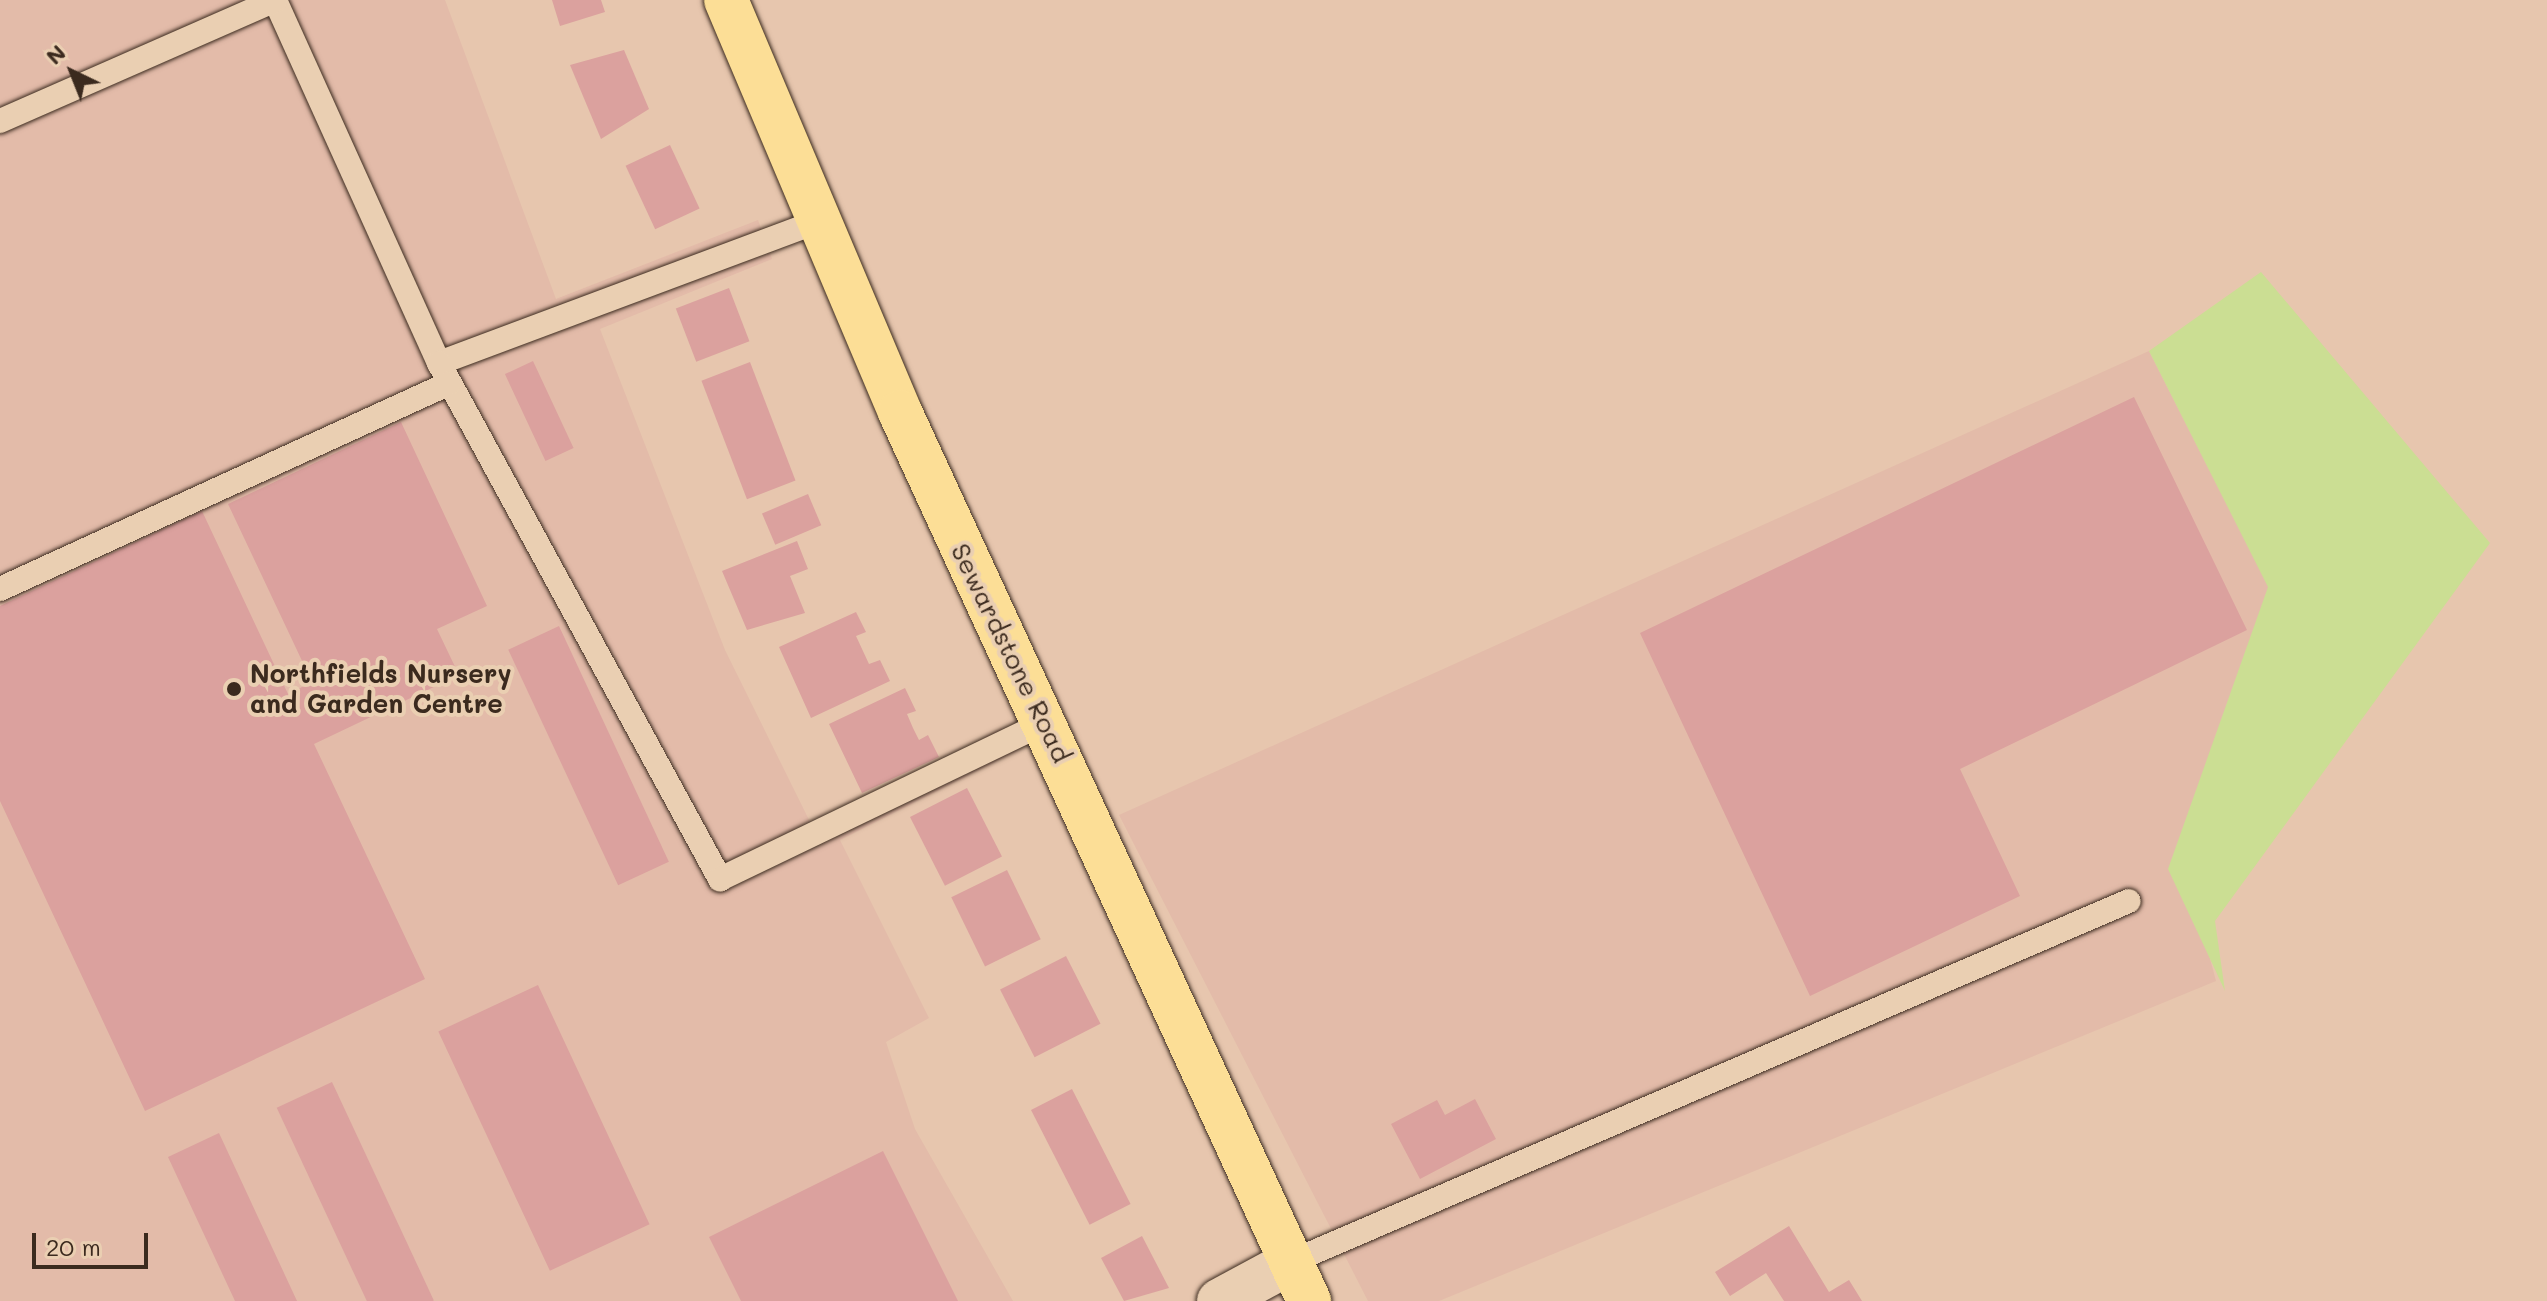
<!DOCTYPE html>
<style>
body{margin:0}
#map{position:relative;width:2547px;height:1301px;overflow:hidden;background:#e7c6ae;font-family:Mali,sans-serif}
div>[style]{position:absolute}
.built>*{inset:0;background:#e3bba9}
.green>*{inset:0;background:#cbde93}
.building>*{inset:0;background:#dba19e;transform-origin:0 0}
.roads{filter:drop-shadow(0 0 2px #3b2a1e) drop-shadow(0 0 2px #3b2a1e)}
.lane>*{height:24px;margin:-12px;padding:0 12px;transform-origin:12px;border-radius:12px;background:#eacfb2}
.street>*{height:44px;margin:-22px;padding:0 22px;transform-origin:22px;border-radius:22px;background:#eacfb2}
.primary>*{height:44px;margin:-22px;padding:0 22px;transform-origin:22px;border-radius:22px;background:#fcde96}
.dots>*{width:22px;height:22px;translate:-50% -50%;box-sizing:border-box;border:4px solid #eacfb2;border-radius:50%}
span{translate:-50% -50%;white-space:nowrap;text-align:center;line-height:1.15;-webkit-text-stroke:8px #eacfb2;paint-order:stroke}
.street-label{font-size:26px;color:#3b2a1e}
.poi-label{font-size:26px;color:#3b2a1e;font-weight:700}
.left{translate:0 -50%;text-align:left}
.north{position:absolute;left:32px;top:32px;width:80px;height:80px;-webkit-text-stroke:6px #eacfb2;paint-order:stroke;rotate:317deg;font-size:22px;font-weight:700;line-height:32px;text-align:center;color:#3b2a1e}
.north::after{content:'';display:block;margin:auto;width:28px;height:36px;background:#3b2a1e;clip-path:polygon(50% 0,100% 100%,50% 72%,0 100%)}
.scale{position:absolute;left:32px;top:1233px;width:116px;height:36px;box-sizing:border-box;border:4px solid #3b2a1e;border-top:0;padding-left:10px;font-size:24px;line-height:28px;white-space:nowrap;color:#3b2a1e;-webkit-text-stroke:6px #eacfb2;paint-order:stroke}
</style>
<div id="map">
<div class="built">
<i style="clip-path:polygon(0 0,445px 0,556px 299px,758px 220px,772px 259px,600px 329px,725px 650px,815px 832px,1001px 728px,1017px 751px,840px 840px,929px 1018px,886px 1042px,915px 1129px,1013px 1301px,0 1301px)"></i>
<i style="clip-path:polygon(2149px 351px,2269px 587px,2193px 895px,2216px 981px,1439px 1301px,1368px 1301px,1119px 815px)"></i>
</div>
<div class="green">
<i style="clip-path:polygon(2261px 272px,2490px 543px,2215px 921px,2225px 991px,2168px 869px,2268px 587px,2149px 351px)"></i>
</div>
<div class="building">
<i style="clip-path:polygon(552px 0,601px 0,605px 12px,560px 26px)"></i>
<i style="clip-path:polygon(624px 50px,649px 109px,601px 139px,570px 65px)"></i>
<i style="left:670px;top:145px;width:70px;height:49px;rotate:65deg"></i>
<i style="left:729px;top:288px;width:57px;height:57px;rotate:69deg"></i>
<i style="left:533px;top:361px;width:96px;height:31px;rotate:65deg"></i>
<i style="left:750px;top:362px;width:127px;height:52px;rotate:69deg"></i>
<i style="clip-path:polygon(2134px 397px,2247px 630px,1960px 769px,2020px 896px,1810px 996px,1640px 633px)"></i>
<i style="clip-path:polygon(401px 422px,487px 606px,437px 629px,459px 675px,314px 744px,425px 979px,145px 1111px,0 801px,0 606px,202px 511px,288px 694px,312px 682px,228px 504px)"></i>
<i style="left:808px;top:494px;width:34px;height:50px;rotate:67deg"></i>
<i style="clip-path:polygon(797px 541px,808px 569px,790px 576px,805px 613px,747px 630px,722px 571px)"></i>
<i style="clip-path:polygon(856px 612px,866px 632px,856px 636px,869px 664px,880px 660px,890px 681px,811px 718px,779px 647px)"></i>
<i style="left:559px;top:626px;width:260px;height:56px;rotate:65deg"></i>
<i style="clip-path:polygon(905px 688px,916px 711px,907px 714px,913px 728px,919px 740px,928px 735px,939px 757px,862px 793px,829px 724px)"></i>
<i style="left:967px;top:788px;width:77px;height:64px;rotate:63deg"></i>
<i style="left:1007px;top:870px;width:77px;height:62px;rotate:64deg"></i>
<i style="left:1066px;top:956px;width:76px;height:74px;rotate:63deg"></i>
<i style="left:538px;top:985px;width:264px;height:110px;rotate:65deg"></i>
<i style="left:332px;top:1082px;width:241px;height:61px;rotate:65deg"></i>
<i style="left:1072px;top:1089px;width:129px;height:46px;rotate:63deg"></i>
<i style="clip-path:polygon(1475px 1099px,1496px 1139px,1420px 1179px,1391px 1124px,1437px 1100px,1445px 1115px)"></i>
<i style="clip-path:polygon(219px 1133px,297px 1301px,235px 1301px,168px 1157px)"></i>
<i style="clip-path:polygon(883px 1151px,958px 1301px,741px 1301px,709px 1237px)"></i>
<i style="clip-path:polygon(1789px 1226px,1829px 1292px,1849px 1280px,1862px 1301px,1784px 1301px,1766px 1273px,1730px 1296px,1715px 1272px)"></i>
<i style="clip-path:polygon(1142px 1236px,1169px 1288px,1124px 1301px,1101px 1258px)"></i>
</div>
<div class="roads">
<div class="lane">
<i style="left:275px;top:0;width:398px;rotate:65.7deg"></i>
<i style="left:439px;top:363px;width:403px;rotate:-20.5deg"></i>
<i style="left:0;top:121px;width:300px;rotate:-23.7deg"></i>
<i style="left:439px;top:363px;width:588px;rotate:61.43deg"></i>
<i style="left:720px;top:879px;width:360px;rotate:-25.7deg"></i>
<i style="left:0;top:589px;width:493px;rotate:-24.6deg"></i>
<i style="left:1291px;top:1262px;width:912px;rotate:-23.31deg"></i>
</div>
<div class="street">
<i style="left:1219px;top:1301px;width:82px;rotate:-28.4deg"></i>
</div>
<div class="primary">
<i style="left:726px;top:0;width:447px;rotate:67.1deg"></i>
<i style="left:900px;top:412px;width:979px;rotate:65.29deg"></i>
</div>
</div>
<div class="dots">
<i style="left:234px;top:689px;background:#3b2a1e"></i>
</div>
<div class="street-label">
<span style="left:1011px;top:653px;rotate:64deg">Sewardstone Road</span>
</div>
<div class="poi-label">
<span class="left" style="left:250px;top:689px">Northfields Nursery<br>and Garden Centre</span>
</div>
<div class="north">N</div>
<div class="scale">20 m</div>
</div>
